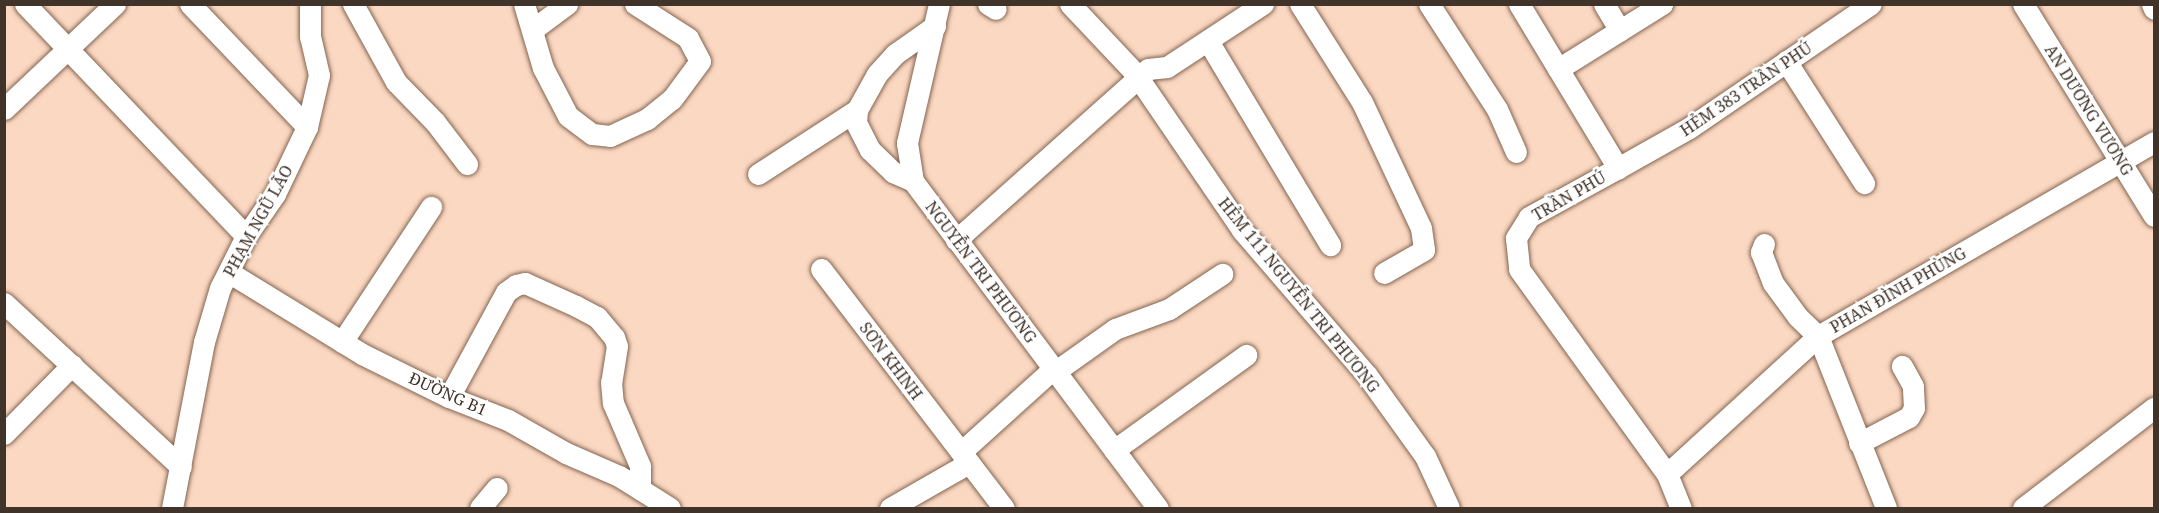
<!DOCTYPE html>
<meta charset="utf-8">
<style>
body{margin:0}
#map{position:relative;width:2159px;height:513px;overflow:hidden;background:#fbd8c2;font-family:"Noto Serif",serif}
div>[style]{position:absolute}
.roads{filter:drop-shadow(0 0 2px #836551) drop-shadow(0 0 2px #836551)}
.minor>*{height:21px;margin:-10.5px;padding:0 10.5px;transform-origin:10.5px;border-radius:10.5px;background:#fff}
span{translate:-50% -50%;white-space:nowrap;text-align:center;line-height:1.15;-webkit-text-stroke:5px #fff;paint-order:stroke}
.street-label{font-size:16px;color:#40332a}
.frame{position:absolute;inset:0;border:6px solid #40332a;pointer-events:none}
</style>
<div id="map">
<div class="roads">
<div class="minor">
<i style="left:25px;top:4px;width:320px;rotate:46.4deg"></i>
<i style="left:190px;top:4px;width:170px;rotate:46.4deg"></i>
<i style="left:353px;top:4px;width:89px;rotate:61.1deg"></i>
<i style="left:396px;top:82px;width:56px;rotate:45.7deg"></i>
<i style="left:435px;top:122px;width:53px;rotate:52.7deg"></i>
<i style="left:524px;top:4px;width:67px;rotate:73.5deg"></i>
<i style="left:543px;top:68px;width:54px;rotate:62.5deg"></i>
<i style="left:568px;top:116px;width:30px;rotate:37deg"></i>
<i style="left:592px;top:134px;width:18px;rotate:6deg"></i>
<i style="left:610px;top:136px;width:41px;rotate:-24.7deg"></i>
<i style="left:647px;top:119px;width:32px;rotate:-39deg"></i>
<i style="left:672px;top:99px;width:47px;rotate:-53.6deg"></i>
<i style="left:700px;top:61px;width:26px;rotate:-118deg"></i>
<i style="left:688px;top:38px;width:63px;rotate:-147.3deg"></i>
<i style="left:939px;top:4px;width:143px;rotate:103deg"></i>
<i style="left:907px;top:143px;width:38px;rotate:81deg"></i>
<i style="left:913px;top:181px;width:409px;rotate:53.2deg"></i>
<i style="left:988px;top:4px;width:9px;rotate:32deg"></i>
<i style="left:1070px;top:4px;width:95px;rotate:46.7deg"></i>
<i style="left:1135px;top:73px;width:190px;rotate:55.7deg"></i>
<i style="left:1242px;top:230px;width:190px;rotate:49.3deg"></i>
<i style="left:1366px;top:374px;width:101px;rotate:54.3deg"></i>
<i style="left:1425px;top:456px;width:57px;rotate:65.2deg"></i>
<i style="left:1300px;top:4px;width:116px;rotate:57.7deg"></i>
<i style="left:1362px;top:102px;width:139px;rotate:64.9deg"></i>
<i style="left:1421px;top:228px;width:22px;rotate:82deg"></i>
<i style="left:1424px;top:250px;width:46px;rotate:150.1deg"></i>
<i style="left:1429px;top:4px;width:125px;rotate:57.1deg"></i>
<i style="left:1497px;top:109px;width:47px;rotate:66.2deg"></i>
<i style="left:1519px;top:4px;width:192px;rotate:58.9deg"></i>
<i style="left:1618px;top:168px;width:102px;rotate:151.2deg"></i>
<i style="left:1529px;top:217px;width:25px;rotate:122deg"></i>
<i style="left:1516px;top:238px;width:31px;rotate:84deg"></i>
<i style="left:1519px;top:269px;width:253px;rotate:54.2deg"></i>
<i style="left:1667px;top:474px;width:37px;rotate:68deg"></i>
<i style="left:1604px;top:4px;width:31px;rotate:59deg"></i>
<i style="left:2023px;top:4px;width:249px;rotate:58.3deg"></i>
<i style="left:2152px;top:4px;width:5px;rotate:68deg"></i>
<i style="left:532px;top:30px;width:44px;rotate:-36.6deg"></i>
<i style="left:1208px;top:41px;width:238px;rotate:59.1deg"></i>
<i style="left:1786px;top:61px;width:145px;rotate:57.4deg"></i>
<i style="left:1558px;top:69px;width:123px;rotate:-32deg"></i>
<i style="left:4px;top:109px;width:153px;rotate:-43.4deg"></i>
<i style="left:1618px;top:168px;width:81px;rotate:-29.4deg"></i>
<i style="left:1689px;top:128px;width:220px;rotate:-34.3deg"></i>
<i style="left:758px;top:174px;width:118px;rotate:-32.9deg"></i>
<i style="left:913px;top:181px;width:22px;rotate:-156deg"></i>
<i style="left:893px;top:172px;width:32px;rotate:-136deg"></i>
<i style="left:870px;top:150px;width:31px;rotate:-117deg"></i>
<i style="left:856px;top:122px;width:12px;rotate:-85deg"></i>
<i style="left:857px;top:110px;width:41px;rotate:-60.9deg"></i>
<i style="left:877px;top:74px;width:27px;rotate:-48deg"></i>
<i style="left:895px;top:54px;width:49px;rotate:-35deg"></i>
<i style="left:956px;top:240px;width:257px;rotate:-41.7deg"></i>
<i style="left:1148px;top:69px;width:19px;rotate:-6deg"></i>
<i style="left:1167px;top:67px;width:115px;rotate:-33.3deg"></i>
<i style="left:1764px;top:244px;width:9px;rotate:111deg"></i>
<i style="left:1761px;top:252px;width:33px;rotate:69deg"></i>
<i style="left:1773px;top:283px;width:42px;rotate:53.7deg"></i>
<i style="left:1798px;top:317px;width:28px;rotate:44deg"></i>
<i style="left:1818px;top:336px;width:185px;rotate:68.4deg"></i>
<i style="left:821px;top:269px;width:301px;rotate:52.6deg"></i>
<i style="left:230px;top:273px;width:155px;rotate:31.5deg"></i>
<i style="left:362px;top:354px;width:97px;rotate:26.3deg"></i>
<i style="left:449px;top:397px;width:63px;rotate:21.3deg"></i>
<i style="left:508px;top:420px;width:67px;rotate:29.6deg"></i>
<i style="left:566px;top:453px;width:58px;rotate:23.5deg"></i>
<i style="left:619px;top:476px;width:60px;rotate:32.1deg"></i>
<i style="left:4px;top:303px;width:241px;rotate:42.8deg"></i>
<i style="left:342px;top:342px;width:162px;rotate:-56.6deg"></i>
<i style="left:1056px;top:371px;width:72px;rotate:-35.4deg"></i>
<i style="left:1115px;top:329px;width:58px;rotate:-20.3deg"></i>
<i style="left:1169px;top:309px;width:64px;rotate:-33.4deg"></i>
<i style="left:449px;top:397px;width:119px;rotate:-61.5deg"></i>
<i style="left:506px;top:292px;width:12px;rotate:-35deg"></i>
<i style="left:516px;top:285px;width:9px;rotate:-13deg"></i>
<i style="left:525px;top:283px;width:56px;rotate:24.3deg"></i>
<i style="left:576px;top:306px;width:24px;rotate:28deg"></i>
<i style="left:597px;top:317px;width:26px;rotate:50deg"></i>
<i style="left:614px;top:337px;width:9px;rotate:72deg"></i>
<i style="left:617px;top:346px;width:36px;rotate:99deg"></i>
<i style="left:611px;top:382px;width:21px;rotate:85deg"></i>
<i style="left:613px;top:403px;width:69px;rotate:66.8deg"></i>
<i style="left:640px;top:466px;width:23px;rotate:90deg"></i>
<i style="left:4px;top:434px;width:97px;rotate:-45.4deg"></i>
<i style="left:1859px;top:443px;width:56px;rotate:-27.5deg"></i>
<i style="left:1909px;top:417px;width:10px;rotate:-61deg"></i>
<i style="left:1914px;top:408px;width:22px;rotate:-93deg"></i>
<i style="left:1913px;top:386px;width:23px;rotate:-119deg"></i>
<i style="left:1114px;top:450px;width:163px;rotate:-35.7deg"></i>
<i style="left:961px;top:452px;width:125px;rotate:-42.1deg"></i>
<i style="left:1667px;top:474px;width:205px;rotate:-42.4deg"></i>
<i style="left:1818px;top:336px;width:388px;rotate:-30deg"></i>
<i style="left:172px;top:508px;width:169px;rotate:-79.1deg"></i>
<i style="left:204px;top:342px;width:56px;rotate:-73.5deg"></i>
<i style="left:220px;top:288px;width:58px;rotate:-63.4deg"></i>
<i style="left:246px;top:236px;width:51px;rotate:-55.4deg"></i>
<i style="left:275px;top:194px;width:74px;rotate:-64.5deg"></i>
<i style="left:307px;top:127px;width:53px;rotate:-77deg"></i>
<i style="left:319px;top:75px;width:39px;rotate:-103deg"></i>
<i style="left:310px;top:37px;width:33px;rotate:-90deg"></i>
<i style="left:480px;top:508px;width:26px;rotate:-50deg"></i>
<i style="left:890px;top:508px;width:91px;rotate:-29.7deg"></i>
<i style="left:2023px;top:508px;width:165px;rotate:-37.4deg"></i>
</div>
</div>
<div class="street-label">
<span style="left:1746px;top:89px;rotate:-34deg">HẺM 383 TRẦN PHÚ</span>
<span style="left:2089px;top:110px;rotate:58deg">AN DƯƠNG VƯƠNG</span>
<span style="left:1569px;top:196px;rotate:-30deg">TRẦN PHÚ</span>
<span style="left:258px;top:221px;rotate:-61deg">PHẠM NGŨ LÃO</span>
<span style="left:981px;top:272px;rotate:53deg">NGUYỄN TRI PHƯƠNG</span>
<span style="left:1898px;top:290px;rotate:-30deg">PHAN ĐÌNH PHÙNG</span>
<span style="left:1299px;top:295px;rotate:51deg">HẺM 111 NGUYỄN TRI PHƯƠNG</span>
<span style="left:891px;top:361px;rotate:53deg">SƠN KHINH</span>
<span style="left:448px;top:394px;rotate:24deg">ĐƯỜNG B1</span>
</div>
<div class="frame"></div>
</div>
